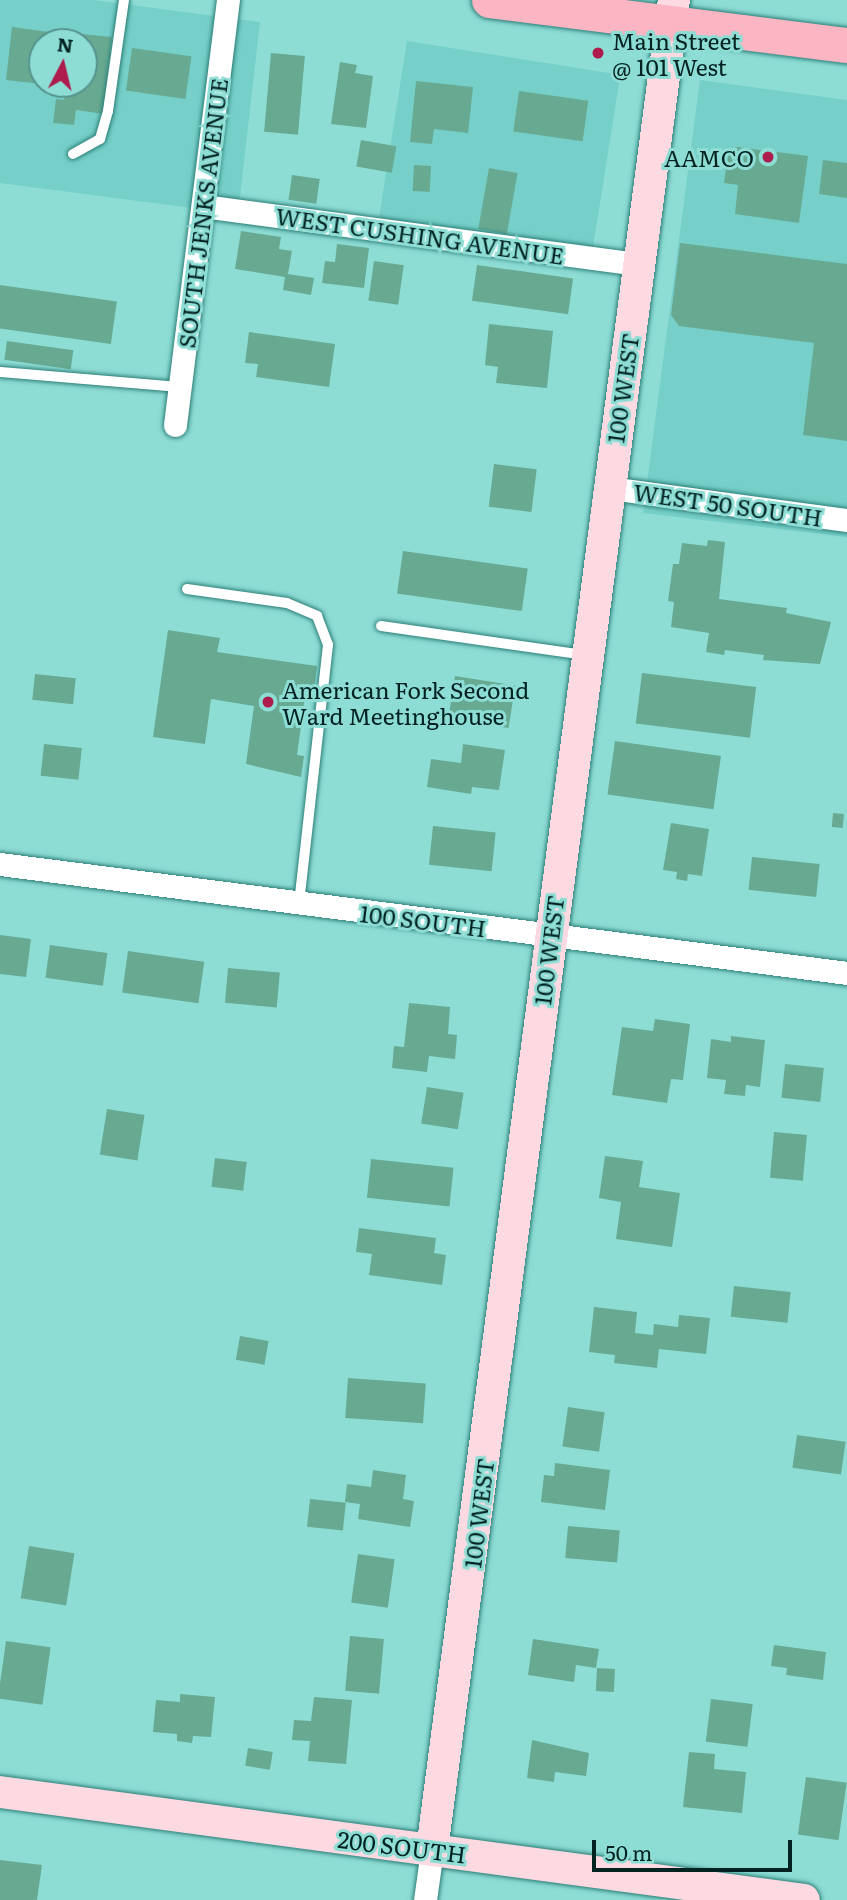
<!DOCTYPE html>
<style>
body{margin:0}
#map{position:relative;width:847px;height:1900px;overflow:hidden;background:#8dddd5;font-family:Literata,serif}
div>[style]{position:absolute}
.built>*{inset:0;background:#76d0c9;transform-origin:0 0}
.building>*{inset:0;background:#67aa91;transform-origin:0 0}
.roads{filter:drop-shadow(0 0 2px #2c7f78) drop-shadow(0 0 2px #2c7f78)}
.lane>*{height:10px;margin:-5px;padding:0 5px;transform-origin:5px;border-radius:5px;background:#fff}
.street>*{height:23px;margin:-11.5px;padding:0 11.5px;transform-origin:11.5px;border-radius:11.5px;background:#fff}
.secondary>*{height:32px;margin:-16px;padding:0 16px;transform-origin:16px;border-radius:16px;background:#fddae1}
.primary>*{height:35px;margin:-17.5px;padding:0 17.5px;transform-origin:17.5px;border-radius:17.5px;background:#fbb5c3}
.dots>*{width:19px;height:19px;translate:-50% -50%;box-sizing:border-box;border:4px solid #8dddd5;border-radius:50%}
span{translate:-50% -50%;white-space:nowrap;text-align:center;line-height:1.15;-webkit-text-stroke:6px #8dddd5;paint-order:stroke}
.poi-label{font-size:23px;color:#002220}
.left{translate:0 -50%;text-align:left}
.right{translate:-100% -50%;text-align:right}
.street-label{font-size:23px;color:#002220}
.north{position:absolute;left:28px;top:28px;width:70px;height:70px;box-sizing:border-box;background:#8dddd5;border:2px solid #55928d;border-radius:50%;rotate:7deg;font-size:19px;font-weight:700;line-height:28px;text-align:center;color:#002220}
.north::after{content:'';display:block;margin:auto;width:24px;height:32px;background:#ae1c4d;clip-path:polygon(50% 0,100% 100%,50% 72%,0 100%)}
.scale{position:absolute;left:592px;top:1840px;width:200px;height:32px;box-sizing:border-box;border:4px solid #002220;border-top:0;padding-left:9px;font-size:21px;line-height:24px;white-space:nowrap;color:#002220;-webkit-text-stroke:5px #8dddd5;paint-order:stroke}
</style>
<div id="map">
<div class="built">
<i style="clip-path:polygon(evenodd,0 0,93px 0,260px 22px,238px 214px,0 183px,0 0,42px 42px,84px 42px,84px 84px,42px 84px,42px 42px)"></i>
<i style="left:407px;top:41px;width:216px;height:193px;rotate:9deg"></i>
<i style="clip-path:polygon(700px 80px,847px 100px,847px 537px,643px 513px)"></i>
</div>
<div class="building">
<i style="clip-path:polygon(12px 27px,56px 33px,55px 42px,42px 42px,42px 84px,6px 80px)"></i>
<i style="clip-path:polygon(71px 33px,112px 37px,104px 114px,76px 110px,74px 125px,53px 123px,56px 99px,64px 100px,65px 84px,84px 84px,84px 42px,70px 42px)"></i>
<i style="left:132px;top:48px;width:60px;height:43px;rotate:8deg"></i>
<i style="left:271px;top:53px;width:34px;height:79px;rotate:5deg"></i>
<i style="clip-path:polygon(340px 62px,357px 65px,355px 73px,373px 76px,366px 128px,331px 124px)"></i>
<i style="clip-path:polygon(416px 81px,473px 87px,468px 133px,434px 129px,432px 144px,410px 142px)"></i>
<i style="left:519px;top:91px;width:70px;height:41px;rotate:8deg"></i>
<i style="left:361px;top:140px;width:36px;height:27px;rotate:10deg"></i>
<i style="clip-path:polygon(737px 147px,808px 156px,799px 223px,735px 214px,738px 185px,724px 183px,728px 153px)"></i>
<i style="clip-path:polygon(823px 160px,847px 163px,847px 198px,819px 194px)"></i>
<i style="left:414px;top:165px;width:17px;height:26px;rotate:3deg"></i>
<i style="left:489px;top:168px;width:29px;height:62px;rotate:10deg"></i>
<i style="left:292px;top:175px;width:28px;height:25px;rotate:8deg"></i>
<i style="clip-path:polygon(241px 231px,281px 237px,279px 249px,292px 251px,288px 274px,314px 278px,311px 295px,283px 290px,285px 277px,235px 269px)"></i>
<i style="clip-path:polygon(680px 243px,847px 264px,847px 441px,803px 435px,814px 343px,679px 326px,671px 315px)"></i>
<i style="clip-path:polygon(337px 244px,369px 248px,364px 288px,322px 283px,325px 261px,335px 262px)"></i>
<i style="left:374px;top:261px;width:30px;height:40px;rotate:8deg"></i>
<i style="left:477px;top:265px;width:97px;height:36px;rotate:8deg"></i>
<i style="left:0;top:285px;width:118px;height:43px;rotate:8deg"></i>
<i style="clip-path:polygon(489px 324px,553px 331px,547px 388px,496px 383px,498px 367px,485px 365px)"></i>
<i style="clip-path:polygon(249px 332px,335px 344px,329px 387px,256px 377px,258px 364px,245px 363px)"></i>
<i style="left:7px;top:341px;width:67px;height:19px;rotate:8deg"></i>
<i style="left:494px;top:464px;width:43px;height:43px;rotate:7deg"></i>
<i style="clip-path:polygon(708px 540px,725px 542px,719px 599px,787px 608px,786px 613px,831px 622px,820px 664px,763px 660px,764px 655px,725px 650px,724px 655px,706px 652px,709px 633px,671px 627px,674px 602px,668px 601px,673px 564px,679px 564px,682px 543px,707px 546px)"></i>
<i style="left:403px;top:551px;width:126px;height:43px;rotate:8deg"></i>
<i style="clip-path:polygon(168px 630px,220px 638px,217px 652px,317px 666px,313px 698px,305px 697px,297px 755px,304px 756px,301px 777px,246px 764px,254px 706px,211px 699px,205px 744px,153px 737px)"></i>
<i style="left:642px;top:673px;width:115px;height:51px;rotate:7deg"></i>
<i style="left:35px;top:674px;width:41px;height:26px;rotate:6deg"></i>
<i style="left:455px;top:676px;width:61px;height:43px;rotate:9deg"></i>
<i style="left:615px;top:741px;width:107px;height:54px;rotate:8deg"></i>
<i style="left:44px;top:744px;width:38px;height:32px;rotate:6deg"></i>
<i style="clip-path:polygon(463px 744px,505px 750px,499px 790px,472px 787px,471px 794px,427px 787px,431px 759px,461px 763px)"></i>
<i style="left:833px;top:813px;width:11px;height:14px;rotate:5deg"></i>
<i style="clip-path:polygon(671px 823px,709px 829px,702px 876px,688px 874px,687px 881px,676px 879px,677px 872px,663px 870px)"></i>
<i style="left:433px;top:826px;width:63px;height:39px;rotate:6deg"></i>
<i style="left:752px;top:857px;width:68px;height:33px;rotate:6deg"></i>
<i style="clip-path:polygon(0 935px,31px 939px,26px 977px,0 974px)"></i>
<i style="left:50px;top:945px;width:58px;height:33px;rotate:8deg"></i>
<i style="left:128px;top:951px;width:77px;height:42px;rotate:8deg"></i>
<i style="left:228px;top:968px;width:52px;height:35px;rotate:5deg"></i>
<i style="clip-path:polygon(409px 1003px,450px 1007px,448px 1034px,457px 1035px,455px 1059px,429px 1056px,427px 1072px,392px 1068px,394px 1046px,404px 1047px)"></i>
<i style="clip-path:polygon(655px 1019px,690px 1024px,683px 1080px,671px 1079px,667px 1103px,612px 1095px,622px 1027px,653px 1031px)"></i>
<i style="clip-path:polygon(731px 1036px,765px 1040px,760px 1087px,746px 1085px,745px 1096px,724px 1094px,726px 1080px,707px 1078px,711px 1039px,731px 1042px)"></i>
<i style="left:785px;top:1064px;width:39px;height:34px;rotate:6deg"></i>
<i style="left:427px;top:1087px;width:37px;height:37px;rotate:9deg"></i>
<i style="left:107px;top:1109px;width:38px;height:46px;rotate:9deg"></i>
<i style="left:774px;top:1132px;width:33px;height:46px;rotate:5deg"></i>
<i style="clip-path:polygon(605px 1156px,643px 1161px,639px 1187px,680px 1193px,672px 1247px,616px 1239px,621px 1202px,599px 1198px)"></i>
<i style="left:215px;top:1158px;width:32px;height:29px;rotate:7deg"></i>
<i style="left:371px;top:1159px;width:83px;height:39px;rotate:6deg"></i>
<i style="clip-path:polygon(359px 1228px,436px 1238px,434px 1253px,446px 1255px,442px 1285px,369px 1275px,372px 1254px,356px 1252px)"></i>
<i style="left:734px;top:1286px;width:57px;height:31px;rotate:6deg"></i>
<i style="clip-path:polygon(594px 1307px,637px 1312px,635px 1333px,653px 1335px,654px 1324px,678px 1327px,679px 1315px,710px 1318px,706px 1354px,659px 1349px,657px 1368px,614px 1363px,615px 1355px,589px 1352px)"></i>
<i style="left:240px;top:1336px;width:29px;height:24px;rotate:10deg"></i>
<i style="left:348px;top:1378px;width:78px;height:40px;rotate:4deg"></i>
<i style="left:568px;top:1407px;width:37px;height:40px;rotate:8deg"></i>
<i style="left:797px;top:1435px;width:49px;height:33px;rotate:8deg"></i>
<i style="clip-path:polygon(555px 1463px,610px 1470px,605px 1510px,541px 1502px,544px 1475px,554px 1476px)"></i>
<i style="clip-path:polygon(373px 1470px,406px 1475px,403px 1499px,414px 1501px,410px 1527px,358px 1519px,360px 1504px,345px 1502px,347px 1484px,371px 1487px)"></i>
<i style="left:310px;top:1499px;width:36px;height:28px;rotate:6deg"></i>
<i style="left:568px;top:1526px;width:52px;height:32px;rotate:5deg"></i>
<i style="left:29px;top:1546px;width:46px;height:53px;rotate:9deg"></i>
<i style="left:358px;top:1554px;width:37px;height:49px;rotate:8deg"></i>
<i style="left:350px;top:1636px;width:34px;height:55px;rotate:5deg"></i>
<i style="clip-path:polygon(533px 1639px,599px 1649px,596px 1668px,576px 1665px,574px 1682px,528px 1675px)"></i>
<i style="left:6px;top:1641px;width:45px;height:58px;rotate:8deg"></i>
<i style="clip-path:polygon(774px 1645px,826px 1652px,823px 1680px,786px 1675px,787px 1668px,771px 1666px)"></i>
<i style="left:597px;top:1668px;width:18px;height:23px;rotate:3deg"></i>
<i style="clip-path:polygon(180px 1694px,215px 1697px,211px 1737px,193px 1736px,192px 1743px,177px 1741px,177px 1734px,153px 1732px,156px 1700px,180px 1702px)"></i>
<i style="clip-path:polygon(314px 1697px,352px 1700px,346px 1764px,308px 1761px,310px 1741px,292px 1740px,294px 1720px,311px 1721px)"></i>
<i style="left:711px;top:1699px;width:42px;height:43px;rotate:7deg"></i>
<i style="clip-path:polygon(532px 1740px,589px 1753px,586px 1776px,555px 1772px,554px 1782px,527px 1778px)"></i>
<i style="left:248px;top:1748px;width:25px;height:18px;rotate:9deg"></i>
<i style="clip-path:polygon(689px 1752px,715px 1754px,714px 1769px,746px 1772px,742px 1813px,683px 1807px)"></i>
<i style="left:806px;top:1777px;width:41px;height:58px;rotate:8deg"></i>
<i style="clip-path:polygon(0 1860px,42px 1865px,37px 1900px,0 1900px)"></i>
</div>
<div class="roads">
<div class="lane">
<i style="left:73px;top:154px;width:31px;rotate:-29deg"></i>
<i style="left:100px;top:139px;width:29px;rotate:-74deg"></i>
<i style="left:108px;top:111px;width:112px;rotate:-81.8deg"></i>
<i style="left:0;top:372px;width:181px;rotate:4.8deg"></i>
<i style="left:187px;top:589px;width:101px;rotate:8deg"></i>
<i style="left:287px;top:603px;width:33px;rotate:23deg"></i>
<i style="left:317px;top:616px;width:31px;rotate:69deg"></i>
<i style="left:328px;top:645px;width:261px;rotate:96.4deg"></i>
<i style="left:381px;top:626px;width:205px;rotate:8.1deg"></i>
</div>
<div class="street">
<i style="left:203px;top:206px;width:439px;rotate:7.6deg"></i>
<i style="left:175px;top:425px;width:428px;rotate:-82.9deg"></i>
<i style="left:609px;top:488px;width:240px;rotate:7.7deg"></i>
<i style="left:0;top:864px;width:854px;rotate:7.33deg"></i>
<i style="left:425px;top:1900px;width:50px;rotate:-82deg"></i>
</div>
<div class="secondary">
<i style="left:0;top:1792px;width:811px;rotate:7.65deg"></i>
<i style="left:432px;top:1850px;width:1866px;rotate:-82.55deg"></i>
</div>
<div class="primary">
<i style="left:489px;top:0;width:361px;rotate:7.2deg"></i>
</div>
</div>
<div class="dots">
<i style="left:598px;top:53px;background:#ae1c4d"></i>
<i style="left:768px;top:157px;background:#ae1c4d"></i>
<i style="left:268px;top:702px;background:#ae1c4d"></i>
</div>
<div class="poi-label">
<span class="left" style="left:612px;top:53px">Main Street<br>@ 101 West</span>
<span class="right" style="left:754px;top:157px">AAMCO</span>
<span class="left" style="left:282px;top:702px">American Fork Second<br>Ward Meetinghouse</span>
</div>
<div class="street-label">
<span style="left:202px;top:213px;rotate:-83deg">SOUTH JENKS AVENUE</span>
<span style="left:420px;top:235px;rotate:8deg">WEST CUSHING AVENUE</span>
<span style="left:622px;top:388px;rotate:-82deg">100 WEST</span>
<span style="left:728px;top:504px;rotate:8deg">WEST 50 SOUTH</span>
<span style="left:423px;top:920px;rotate:7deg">100 SOUTH</span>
<span style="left:548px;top:950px;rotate:-83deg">100 WEST</span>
<span style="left:478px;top:1513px;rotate:-83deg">100 WEST</span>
<span style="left:402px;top:1846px;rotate:7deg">200 SOUTH</span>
</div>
<div class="north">N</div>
<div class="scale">50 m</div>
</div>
